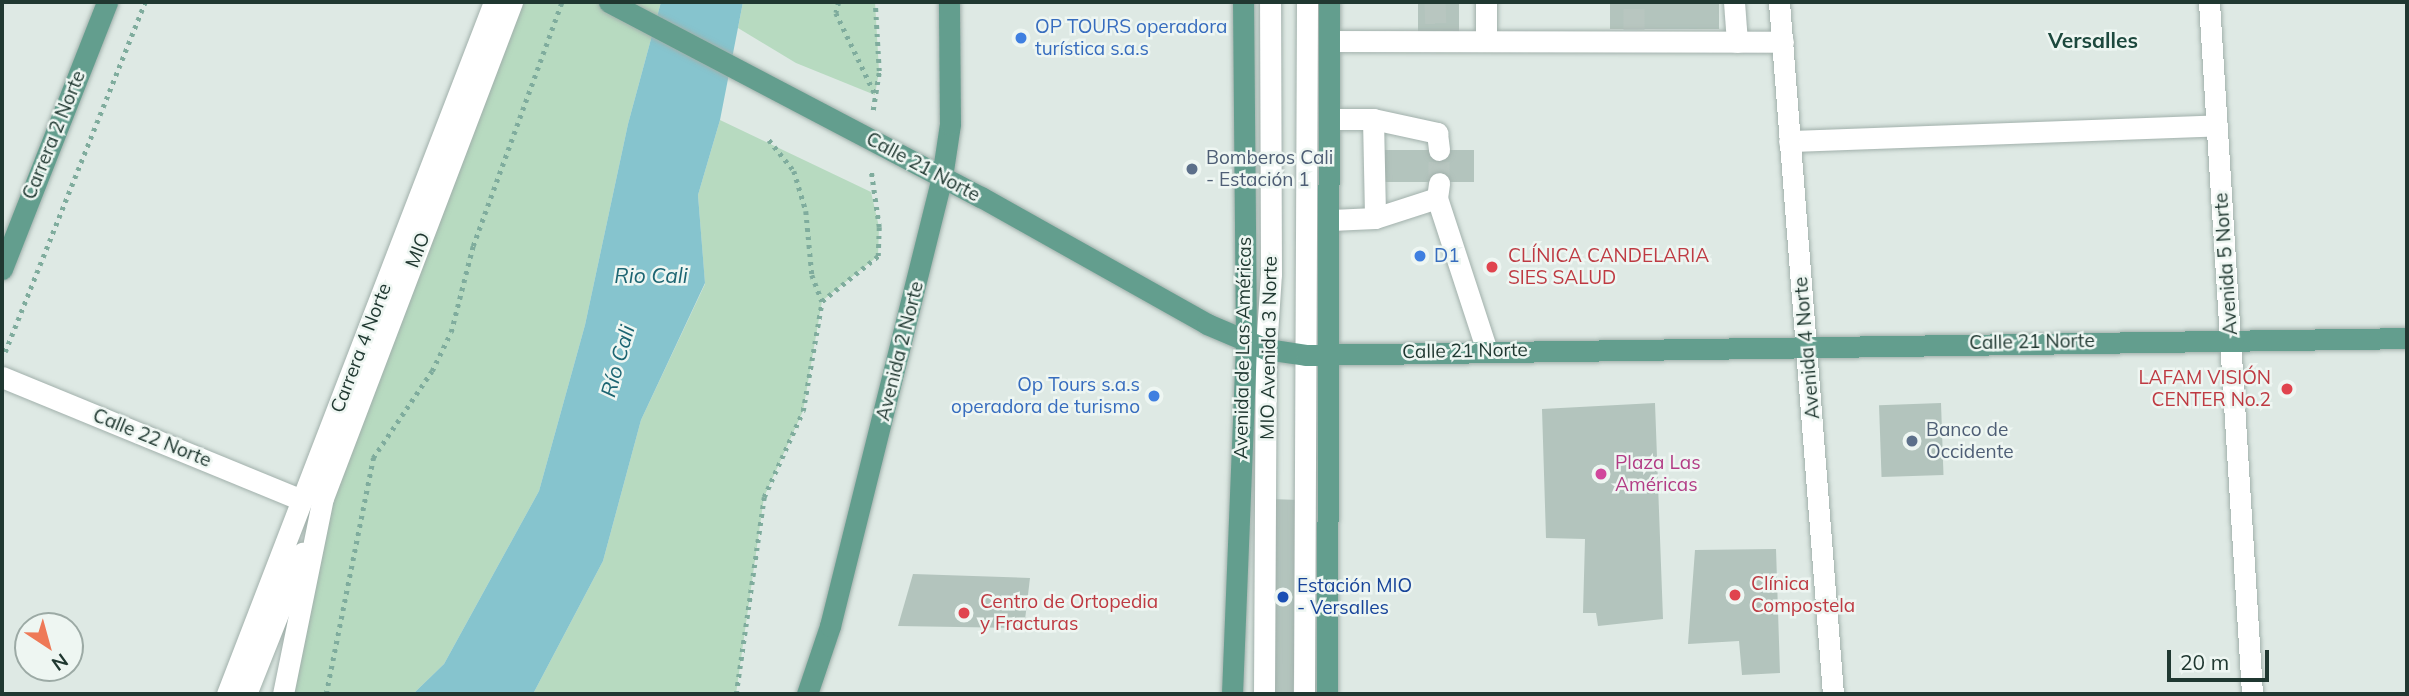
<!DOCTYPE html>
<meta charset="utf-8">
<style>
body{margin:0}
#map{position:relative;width:2409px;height:696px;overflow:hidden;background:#dee9e4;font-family:Mulish,sans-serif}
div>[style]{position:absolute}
.green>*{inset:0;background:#b7dac0}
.water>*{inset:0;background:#86c4ce}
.building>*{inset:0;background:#b3c4bd;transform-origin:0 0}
.minor-tunnel>*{height:21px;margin-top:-10.5px;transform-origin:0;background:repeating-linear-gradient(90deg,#b8c6c0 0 21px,transparent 0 31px)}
.path>*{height:4.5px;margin-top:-2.25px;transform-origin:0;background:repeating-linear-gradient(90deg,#7fac9d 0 3.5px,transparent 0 8.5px)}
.roads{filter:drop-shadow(0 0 2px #a1b0ab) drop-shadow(0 0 2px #a1b0ab)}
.minor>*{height:21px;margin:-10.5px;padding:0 10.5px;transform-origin:10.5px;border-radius:10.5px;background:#fff}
.major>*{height:21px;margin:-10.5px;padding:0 10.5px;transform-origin:10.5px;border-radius:10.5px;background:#639e8e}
.dots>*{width:19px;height:19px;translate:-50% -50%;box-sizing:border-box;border:4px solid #eef6f2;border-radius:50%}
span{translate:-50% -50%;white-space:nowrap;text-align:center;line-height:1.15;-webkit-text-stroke:5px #eef6f2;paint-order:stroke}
.shop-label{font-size:19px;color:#366cbe}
.left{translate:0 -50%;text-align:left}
.right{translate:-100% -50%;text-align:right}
.street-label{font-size:19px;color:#203831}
.service-label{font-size:19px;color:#4e5e75}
.health-label{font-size:19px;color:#be3a42}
.hotel-label{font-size:19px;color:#b23c85}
.transit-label{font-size:19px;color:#164399}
.neighbourhood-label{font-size:21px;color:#1d493e;font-weight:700}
.water-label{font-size:21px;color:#1c6572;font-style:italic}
.frame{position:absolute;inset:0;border:4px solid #203831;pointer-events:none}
.north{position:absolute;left:14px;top:612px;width:70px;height:70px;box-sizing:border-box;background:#eef6f2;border:2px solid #9caaa5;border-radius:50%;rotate:144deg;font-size:19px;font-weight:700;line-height:28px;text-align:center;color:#203831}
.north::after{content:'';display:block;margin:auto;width:24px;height:32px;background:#ee7957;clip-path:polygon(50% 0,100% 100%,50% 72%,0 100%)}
.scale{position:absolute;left:2167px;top:650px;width:102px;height:32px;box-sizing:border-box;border:4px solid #203831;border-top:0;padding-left:9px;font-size:21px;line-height:24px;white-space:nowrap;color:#203831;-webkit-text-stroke:5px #eef6f2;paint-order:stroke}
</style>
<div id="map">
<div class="green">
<i style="clip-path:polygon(512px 2px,661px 2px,628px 124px,585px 325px,539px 491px,444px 664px,413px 694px,283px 694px,323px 498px)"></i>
<i style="clip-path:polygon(743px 2px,875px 2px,879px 71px,875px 95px,796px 63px,738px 28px)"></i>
<i style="clip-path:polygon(720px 120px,871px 192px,879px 227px,878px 256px,822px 301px,803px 411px,764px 497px,736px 694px,533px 694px,603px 561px,641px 420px,705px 284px,698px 195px)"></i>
</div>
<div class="water">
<i style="clip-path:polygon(661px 2px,743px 2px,720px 120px,698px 195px,705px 283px,641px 420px,603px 561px,533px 694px,413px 694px,444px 664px,539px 491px,585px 325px,628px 124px)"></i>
</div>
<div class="building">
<i style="left:1418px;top:2px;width:41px;height:33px"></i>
<i style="left:1610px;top:2px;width:109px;height:27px"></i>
<i style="left:1474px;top:150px;width:32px;height:90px;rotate:90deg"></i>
<i style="clip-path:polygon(1655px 403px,1663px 619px,1598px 626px,1596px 613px,1583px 613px,1585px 539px,1546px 538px,1542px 409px)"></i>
<i style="left:1941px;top:403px;width:72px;height:62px;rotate:88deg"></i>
<i style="left:1268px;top:499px;width:32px;height:195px;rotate:2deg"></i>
<i style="clip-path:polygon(1776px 549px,1780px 673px,1742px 675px,1739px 641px,1688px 644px,1695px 550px)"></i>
<i style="clip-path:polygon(913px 574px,1030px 578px,1024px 628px,898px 626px)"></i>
</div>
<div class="minor-tunnel">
<i style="left:1435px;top:2px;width:33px;rotate:88deg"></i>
<i style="left:1634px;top:29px;width:27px;rotate:-90deg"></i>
<i style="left:1439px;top:183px;width:33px;rotate:-90deg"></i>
</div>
<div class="path">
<i style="left:839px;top:2px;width:11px;rotate:105deg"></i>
<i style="left:836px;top:13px;width:90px;rotate:64.3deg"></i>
<i style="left:873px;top:110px;width:39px;rotate:-81deg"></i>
<i style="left:879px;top:71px;width:69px;rotate:-93.3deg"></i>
<i style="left:769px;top:140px;width:40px;rotate:51deg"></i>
<i style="left:794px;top:171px;width:42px;rotate:73.3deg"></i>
<i style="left:806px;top:211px;width:64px;rotate:84.6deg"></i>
<i style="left:812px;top:275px;width:28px;rotate:69deg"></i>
<i style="left:5px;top:352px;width:377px;rotate:-68.2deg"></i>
<i style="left:326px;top:694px;width:241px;rotate:-78.7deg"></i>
<i style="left:373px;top:458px;width:105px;rotate:-55.9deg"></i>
<i style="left:432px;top:371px;width:43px;rotate:-64deg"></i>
<i style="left:451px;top:332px;width:89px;rotate:-75.7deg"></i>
<i style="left:473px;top:246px;width:260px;rotate:-70deg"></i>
<i style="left:736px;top:694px;width:199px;rotate:-81.9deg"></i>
<i style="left:764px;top:497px;width:94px;rotate:-65.6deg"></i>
<i style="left:803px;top:411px;width:112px;rotate:-80.2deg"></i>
<i style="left:822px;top:301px;width:72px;rotate:-38.8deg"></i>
<i style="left:878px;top:256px;width:29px;rotate:-88deg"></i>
<i style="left:879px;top:227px;width:57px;rotate:-98.1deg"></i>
</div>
<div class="roads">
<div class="minor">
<i style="left:1486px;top:2px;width:39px;rotate:90deg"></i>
<i style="left:1734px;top:2px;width:40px;rotate:85.7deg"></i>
<i style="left:1779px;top:2px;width:694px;rotate:85.54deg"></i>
<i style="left:2209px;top:2px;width:693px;rotate:86.44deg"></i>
<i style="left:1329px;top:41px;width:454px;rotate:0.1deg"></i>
<i style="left:1329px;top:119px;width:44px"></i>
<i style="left:1373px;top:119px;width:66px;rotate:12.3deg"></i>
<i style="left:1437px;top:133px;width:17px;rotate:83deg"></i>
<i style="left:1373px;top:119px;width:99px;rotate:88.8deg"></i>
<i style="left:1789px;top:141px;width:428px;rotate:-2.1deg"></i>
<i style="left:1437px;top:198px;width:161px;rotate:71.9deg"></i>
<i style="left:1331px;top:220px;width:44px;rotate:-2.6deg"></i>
<i style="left:1375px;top:218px;width:65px;rotate:-17.9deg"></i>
<i style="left:1437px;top:198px;width:15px;rotate:-82deg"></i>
<i style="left:2px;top:377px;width:324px;rotate:22.3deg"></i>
<i style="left:227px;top:694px;width:742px;rotate:-68.9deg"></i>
<i style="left:246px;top:694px;width:152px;rotate:-68.3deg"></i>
<i style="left:283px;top:694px;width:200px;rotate:-78.5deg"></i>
<i style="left:323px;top:498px;width:531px;rotate:-69.14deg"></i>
<i style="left:1264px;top:694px;width:345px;rotate:-89.7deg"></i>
<i style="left:1266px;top:349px;width:75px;rotate:-86.2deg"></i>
<i style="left:1271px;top:274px;width:272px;rotate:-90.2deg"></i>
<i style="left:1304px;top:694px;width:692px;rotate:-89.75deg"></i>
</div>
<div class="major">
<i style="left:609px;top:2px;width:420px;rotate:27.7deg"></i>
<i style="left:981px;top:197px;width:259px;rotate:29.3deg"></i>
<i style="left:1207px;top:324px;width:64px;rotate:23deg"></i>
<i style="left:1266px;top:349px;width:40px;rotate:8.5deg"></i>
<i style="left:1306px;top:355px;width:1101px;rotate:-0.88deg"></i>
<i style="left:2px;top:269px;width:287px;rotate:-68.5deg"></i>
<i style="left:807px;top:694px;width:72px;rotate:-71.3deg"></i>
<i style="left:830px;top:626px;width:463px;rotate:-76deg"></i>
<i style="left:942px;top:177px;width:54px;rotate:-81.4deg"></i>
<i style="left:950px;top:124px;width:122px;rotate:-90.5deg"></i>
<i style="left:1232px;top:694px;width:352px;rotate:-87.7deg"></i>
<i style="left:1246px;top:342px;width:340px;rotate:-90.5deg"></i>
<i style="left:1327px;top:694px;width:692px;rotate:-89.83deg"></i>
</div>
</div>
<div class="dots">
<i style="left:1021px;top:38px;background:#3f7fe0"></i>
<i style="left:1192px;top:169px;background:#5c6f8a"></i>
<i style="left:1420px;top:256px;background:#3f7fe0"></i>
<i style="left:1492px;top:267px;background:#e0444e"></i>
<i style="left:2287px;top:389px;background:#e0444e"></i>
<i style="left:1154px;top:396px;background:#3f7fe0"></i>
<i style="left:1912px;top:441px;background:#5c6f8a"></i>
<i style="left:1601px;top:474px;background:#d1479c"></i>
<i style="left:1735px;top:595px;background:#e0444e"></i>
<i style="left:1283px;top:597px;background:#1a4fb4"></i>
<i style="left:964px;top:613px;background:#e0444e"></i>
</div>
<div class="shop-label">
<span class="left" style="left:1035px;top:38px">OP TOURS operadora<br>turística s.a.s</span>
<span class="left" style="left:1434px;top:256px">D1</span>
<span class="right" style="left:1140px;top:396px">Op Tours s.a.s<br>operadora de turismo</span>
</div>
<div class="street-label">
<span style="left:54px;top:135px;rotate:-68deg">Carrera 2 Norte</span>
<span style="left:923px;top:167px;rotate:28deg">Calle 21 Norte</span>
<span style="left:418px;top:250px;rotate:-69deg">MIO</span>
<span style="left:2226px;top:264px;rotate:-94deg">Avenida 5 Norte</span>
<span style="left:2032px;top:342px;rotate:-1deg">Calle 21 Norte</span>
<span style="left:361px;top:348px;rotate:-69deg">Carrera 4 Norte</span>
<span style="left:1243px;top:348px;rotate:-89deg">Avenida de Las Américas</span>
<span style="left:1269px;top:348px;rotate:-89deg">MIO Avenida 3 Norte</span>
<span style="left:1807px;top:348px;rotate:-95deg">Avenida 4 Norte</span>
<span style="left:900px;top:351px;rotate:-76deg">Avenida 2 Norte</span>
<span style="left:1465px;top:351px;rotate:-1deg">Calle 21 Norte</span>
<span style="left:152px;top:438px;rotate:22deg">Calle 22 Norte</span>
</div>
<div class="service-label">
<span class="left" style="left:1206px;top:169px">Bomberos Cali<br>- Estación 1</span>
<span class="left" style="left:1926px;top:441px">Banco de<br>Occidente</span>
</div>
<div class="health-label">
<span class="left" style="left:1508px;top:267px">CLÍNICA CANDELARIA<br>SIES SALUD</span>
<span class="right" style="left:2271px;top:389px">LAFAM VISIÓN<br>CENTER No.2</span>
<span class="left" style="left:1751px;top:595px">Clínica<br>Compostela</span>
<span class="left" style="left:980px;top:613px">Centro de Ortopedia<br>y Fracturas</span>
</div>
<div class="hotel-label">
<span class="left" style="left:1615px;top:474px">Plaza Las<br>Américas</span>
</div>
<div class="transit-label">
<span class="left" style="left:1297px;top:597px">Estación MIO<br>- Versalles</span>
</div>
<div class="neighbourhood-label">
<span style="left:2093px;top:40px">Versalles</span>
</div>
<div class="water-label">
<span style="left:651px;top:275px">Rio Cali</span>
<span style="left:617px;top:361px;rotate:-74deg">Río Cali</span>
</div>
<div class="frame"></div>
<div class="north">N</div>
<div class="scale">20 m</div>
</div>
